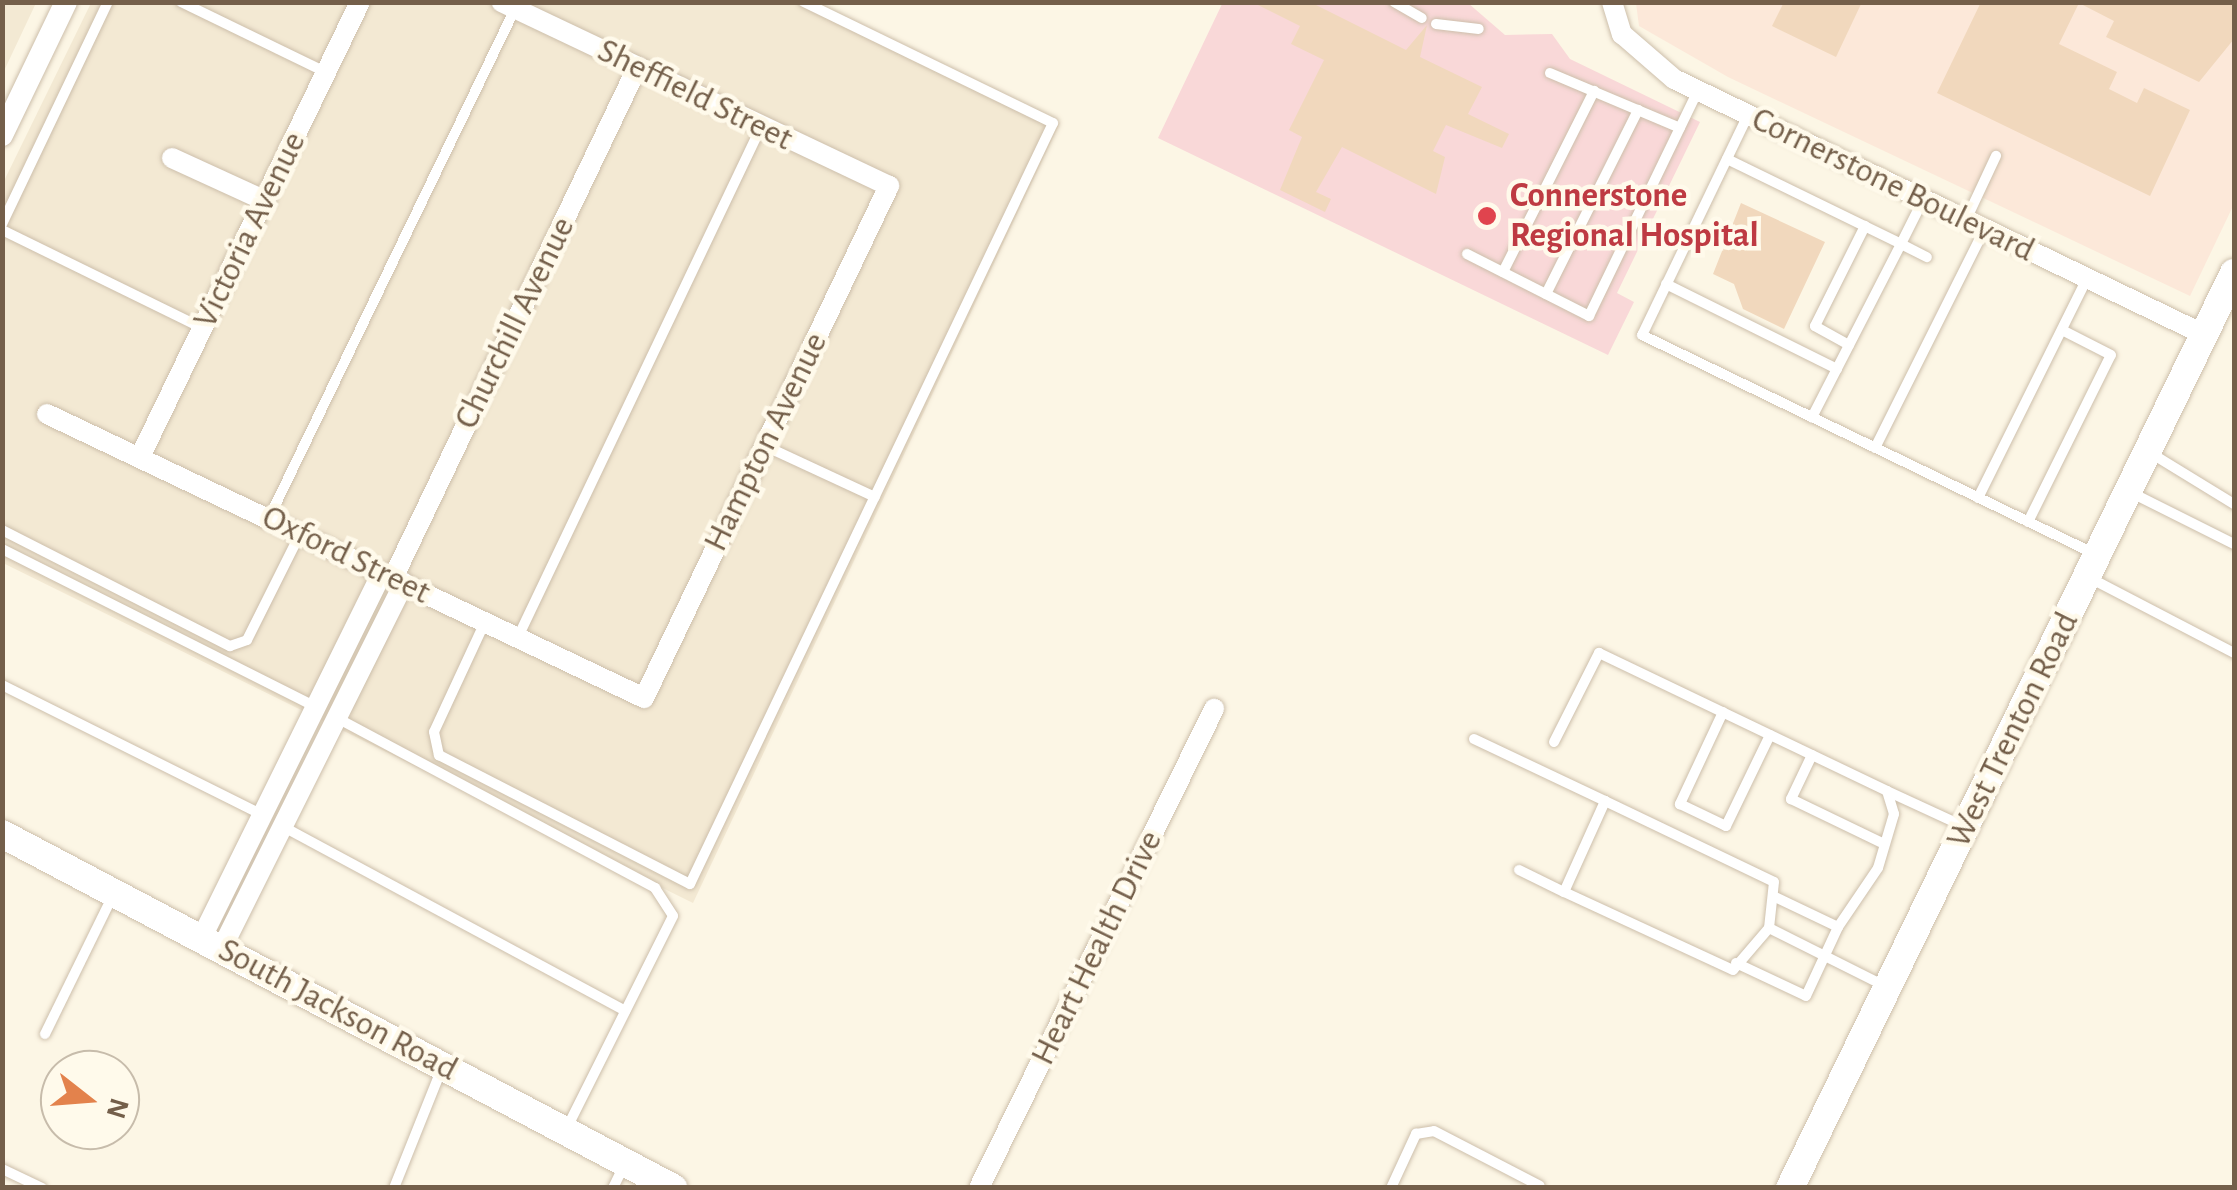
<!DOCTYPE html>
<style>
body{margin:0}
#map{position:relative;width:2237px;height:1190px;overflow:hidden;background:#fcf6e5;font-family:"Alegreya Sans",sans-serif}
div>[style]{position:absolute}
.residential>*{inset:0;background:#f3e9d3}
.commercial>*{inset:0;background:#fce8d9}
.medical>*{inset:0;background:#f9d8d8}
.building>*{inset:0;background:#f1d8bd}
.roads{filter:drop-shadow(0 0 2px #cdbfab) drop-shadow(0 0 2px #cdbfab)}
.service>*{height:10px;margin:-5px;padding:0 5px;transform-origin:5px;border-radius:5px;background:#fff}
.minor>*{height:20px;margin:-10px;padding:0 10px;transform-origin:10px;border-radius:10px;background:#fff}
.tertiary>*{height:22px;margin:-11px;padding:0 11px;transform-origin:11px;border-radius:11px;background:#fff}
.secondary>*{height:28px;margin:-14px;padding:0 14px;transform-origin:14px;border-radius:14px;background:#fff}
.dots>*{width:28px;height:28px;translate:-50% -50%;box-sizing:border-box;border:5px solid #fffaeb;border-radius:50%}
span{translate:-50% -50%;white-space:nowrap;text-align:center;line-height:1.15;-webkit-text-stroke:9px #fffaeb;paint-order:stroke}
.street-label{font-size:35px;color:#745f4a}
.health-label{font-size:35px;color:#be3a42;font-weight:700}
.left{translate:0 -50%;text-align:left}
.frame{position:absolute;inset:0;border:5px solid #745f4a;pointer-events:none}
.north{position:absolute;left:40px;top:1050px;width:100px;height:100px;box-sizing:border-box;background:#fffaeb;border:2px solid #c7bcab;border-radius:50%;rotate:107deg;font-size:28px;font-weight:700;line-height:40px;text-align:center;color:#745f4a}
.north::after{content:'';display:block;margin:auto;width:35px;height:45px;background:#e3824c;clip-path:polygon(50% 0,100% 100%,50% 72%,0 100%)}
</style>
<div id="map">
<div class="residential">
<i style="clip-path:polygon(3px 2px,36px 3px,3px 73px,2px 3px)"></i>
<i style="clip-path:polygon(91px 3px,816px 3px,1060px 123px,693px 903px,3px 563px,2px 185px)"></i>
</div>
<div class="commercial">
<i style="clip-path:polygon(1636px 3px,2234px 3px,2234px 204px,2190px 296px,1728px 77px,1639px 26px)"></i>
</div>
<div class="medical">
<i style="clip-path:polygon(1223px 2px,1468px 3px,1505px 35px,1552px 34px,1570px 59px,1700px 122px,1617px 293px,1634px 302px,1608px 355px,1158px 138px)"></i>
</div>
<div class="building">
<i style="clip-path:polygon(1252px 2px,1310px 2px,1406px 50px,1427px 25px,1420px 57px,1482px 87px,1468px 114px,1509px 134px,1502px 148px,1446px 125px,1433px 151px,1445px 157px,1436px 194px,1342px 147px,1316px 192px,1331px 199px,1325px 212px,1280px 190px,1302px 137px,1289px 130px,1324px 60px,1291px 44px,1300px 26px)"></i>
<i style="clip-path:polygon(1784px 2px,1862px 2px,1836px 57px,1772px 26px)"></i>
<i style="clip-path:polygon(1981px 2px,2234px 2px,2234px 39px,2199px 82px,2106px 37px,2114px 21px,2079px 3px,2059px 44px,2117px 72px,2109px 89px,2137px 103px,2144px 88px,2190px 110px,2150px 196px,1937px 93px)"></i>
<i style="clip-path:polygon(1741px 203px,1825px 242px,1784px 329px,1743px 309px,1734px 284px,1713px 274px)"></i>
</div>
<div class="roads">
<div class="service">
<i style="left:181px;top:2px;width:160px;rotate:25.9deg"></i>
<i style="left:1394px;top:2px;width:32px;rotate:30deg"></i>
<i style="left:1436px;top:24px;width:43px;rotate:6.6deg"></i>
<i style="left:1550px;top:73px;width:141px;rotate:22.9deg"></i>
<i style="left:1748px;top:115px;width:244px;rotate:115.7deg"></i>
<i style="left:1642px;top:335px;width:505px;rotate:25.8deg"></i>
<i style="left:1727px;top:159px;width:194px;rotate:26deg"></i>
<i style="left:1901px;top:244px;width:195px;rotate:117.2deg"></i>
<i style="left:1923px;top:200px;width:49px;rotate:116.6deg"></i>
<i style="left:1901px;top:244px;width:29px;rotate:27deg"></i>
<i style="left:1966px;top:220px;width:71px;rotate:-64.9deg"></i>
<i style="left:2px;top:224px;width:246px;rotate:-64.5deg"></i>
<i style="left:2px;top:230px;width:223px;rotate:26.1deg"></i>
<i style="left:1467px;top:254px;width:137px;rotate:26.9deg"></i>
<i style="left:1589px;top:316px;width:250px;rotate:-64.2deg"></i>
<i style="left:1503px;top:272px;width:203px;rotate:-63.3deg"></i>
<i style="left:1666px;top:284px;width:191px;rotate:26.4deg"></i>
<i style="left:1546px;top:294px;width:206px;rotate:-63.4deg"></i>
<i style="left:1849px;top:345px;width:39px;rotate:-151deg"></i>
<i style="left:1815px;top:326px;width:112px;rotate:-63.4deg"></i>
<i style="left:765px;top:446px;width:121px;rotate:24.9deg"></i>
<i style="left:1875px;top:448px;width:244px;rotate:-63.4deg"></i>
<i style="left:2149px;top:452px;width:100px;rotate:31.5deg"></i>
<i style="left:2132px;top:493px;width:114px;rotate:26.6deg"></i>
<i style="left:1978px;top:498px;width:246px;rotate:-63.6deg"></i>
<i style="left:269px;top:518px;width:565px;rotate:-64.21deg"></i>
<i style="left:2028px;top:522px;width:186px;rotate:-63.6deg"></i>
<i style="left:2111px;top:355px;width:55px;rotate:-153deg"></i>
<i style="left:2px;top:530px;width:256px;rotate:27deg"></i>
<i style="left:230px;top:646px;width:18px;rotate:-19deg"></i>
<i style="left:247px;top:640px;width:119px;rotate:-63.4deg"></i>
<i style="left:2px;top:549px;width:347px;rotate:26.7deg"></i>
<i style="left:2088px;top:577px;width:165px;rotate:27.5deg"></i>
<i style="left:485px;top:622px;width:121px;rotate:114.9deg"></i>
<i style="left:434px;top:732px;width:24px;rotate:78deg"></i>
<i style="left:439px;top:755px;width:282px;rotate:27.2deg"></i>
<i style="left:690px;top:884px;width:843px;rotate:-64.5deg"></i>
<i style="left:1053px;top:123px;width:277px;rotate:-154.1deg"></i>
<i style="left:518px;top:637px;width:565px;rotate:-64.52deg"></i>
<i style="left:2px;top:685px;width:289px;rotate:26.5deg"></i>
<i style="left:1723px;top:712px;width:102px;rotate:115.1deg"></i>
<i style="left:1680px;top:804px;width:51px;rotate:25.6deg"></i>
<i style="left:1726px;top:826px;width:101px;rotate:-64.2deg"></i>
<i style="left:337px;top:718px;width:361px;rotate:28.1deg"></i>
<i style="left:655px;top:888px;width:33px;rotate:57deg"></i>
<i style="left:673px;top:916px;width:239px;rotate:116.6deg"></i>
<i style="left:1474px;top:739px;width:145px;rotate:25.3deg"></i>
<i style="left:1554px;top:742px;width:100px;rotate:-63.2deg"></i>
<i style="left:1599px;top:653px;width:319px;rotate:25.6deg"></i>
<i style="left:1887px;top:791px;width:24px;rotate:73deg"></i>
<i style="left:1894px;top:814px;width:56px;rotate:106.5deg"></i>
<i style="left:1878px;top:868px;width:71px;rotate:124.1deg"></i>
<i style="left:1812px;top:755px;width:49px;rotate:115.5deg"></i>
<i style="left:1791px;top:799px;width:99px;rotate:25.8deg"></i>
<i style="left:1887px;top:791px;width:86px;rotate:24.8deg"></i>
<i style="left:280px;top:825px;width:392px;rotate:28.3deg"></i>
<i style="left:1519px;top:870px;width:50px;rotate:26.1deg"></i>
<i style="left:1769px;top:928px;width:55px;rotate:130.6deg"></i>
<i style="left:1733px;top:970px;width:186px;rotate:-155.2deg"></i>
<i style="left:1564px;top:892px;width:100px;rotate:-65.7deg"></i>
<i style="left:1605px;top:801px;width:187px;rotate:25.6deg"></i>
<i style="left:1774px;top:882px;width:46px;rotate:96.2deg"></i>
<i style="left:1769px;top:928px;width:132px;rotate:26.6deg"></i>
<i style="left:1736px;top:963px;width:77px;rotate:25.2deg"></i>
<i style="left:1806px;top:996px;width:76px;rotate:-65.1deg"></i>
<i style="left:1838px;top:927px;width:72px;rotate:-154.5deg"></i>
<i style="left:45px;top:1034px;width:153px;rotate:-63.9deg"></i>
<i style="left:2px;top:1169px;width:44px;rotate:25.4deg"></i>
<i style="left:394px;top:1188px;width:129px;rotate:-68.2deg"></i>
<i style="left:613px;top:1188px;width:28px;rotate:-64deg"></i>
<i style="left:1391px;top:1188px;width:60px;rotate:-65.2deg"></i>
<i style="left:1416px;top:1134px;width:18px;rotate:-9deg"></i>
<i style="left:1434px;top:1131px;width:119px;rotate:27.4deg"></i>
</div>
<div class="minor">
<i style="left:1612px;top:2px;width:34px;rotate:73deg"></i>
<i style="left:1622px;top:34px;width:69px;rotate:40.9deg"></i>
<i style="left:1674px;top:79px;width:589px;rotate:25.74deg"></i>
<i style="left:172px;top:158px;width:103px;rotate:24.6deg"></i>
<i style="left:47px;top:414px;width:661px;rotate:25.44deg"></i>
<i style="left:644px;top:698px;width:568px;rotate:-64.43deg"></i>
<i style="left:889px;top:186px;width:429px;rotate:-154.6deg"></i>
<i style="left:140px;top:457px;width:505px;rotate:-64.2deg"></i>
<i style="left:393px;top:578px;width:565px;rotate:-64.43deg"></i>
<i style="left:202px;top:937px;width:406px;rotate:-63.7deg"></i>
<i style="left:222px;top:948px;width:408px;rotate:-63.5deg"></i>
<i style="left:979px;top:1188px;width:534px;rotate:-63.87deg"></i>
</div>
<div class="tertiary">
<i style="left:2px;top:135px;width:148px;rotate:-64.3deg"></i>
</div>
<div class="secondary">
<i style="left:2px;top:834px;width:759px;rotate:27.81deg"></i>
<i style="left:1790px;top:1188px;width:1017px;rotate:-64.12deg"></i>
</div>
</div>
<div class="dots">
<i style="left:1487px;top:216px;background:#e0444e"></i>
</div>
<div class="street-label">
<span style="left:695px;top:95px;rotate:26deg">Sheffield Street</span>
<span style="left:1893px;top:185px;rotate:26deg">Cornerstone Boulevard</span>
<span style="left:250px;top:230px;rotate:-64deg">Victoria Avenue</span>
<span style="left:515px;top:323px;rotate:-64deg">Churchill Avenue</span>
<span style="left:766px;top:442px;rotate:-64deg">Hampton Avenue</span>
<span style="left:346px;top:555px;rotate:26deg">Oxford Street</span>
<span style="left:2013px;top:730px;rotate:-64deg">West Trenton Road</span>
<span style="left:1097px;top:948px;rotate:-64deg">Heart Health Drive</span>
<span style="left:338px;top:1010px;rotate:28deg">South Jackson Road</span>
</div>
<div class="health-label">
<span class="left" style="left:1510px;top:216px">Connerstone<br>Regional Hospital</span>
</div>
<div class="frame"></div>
<div class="north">N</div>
</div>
